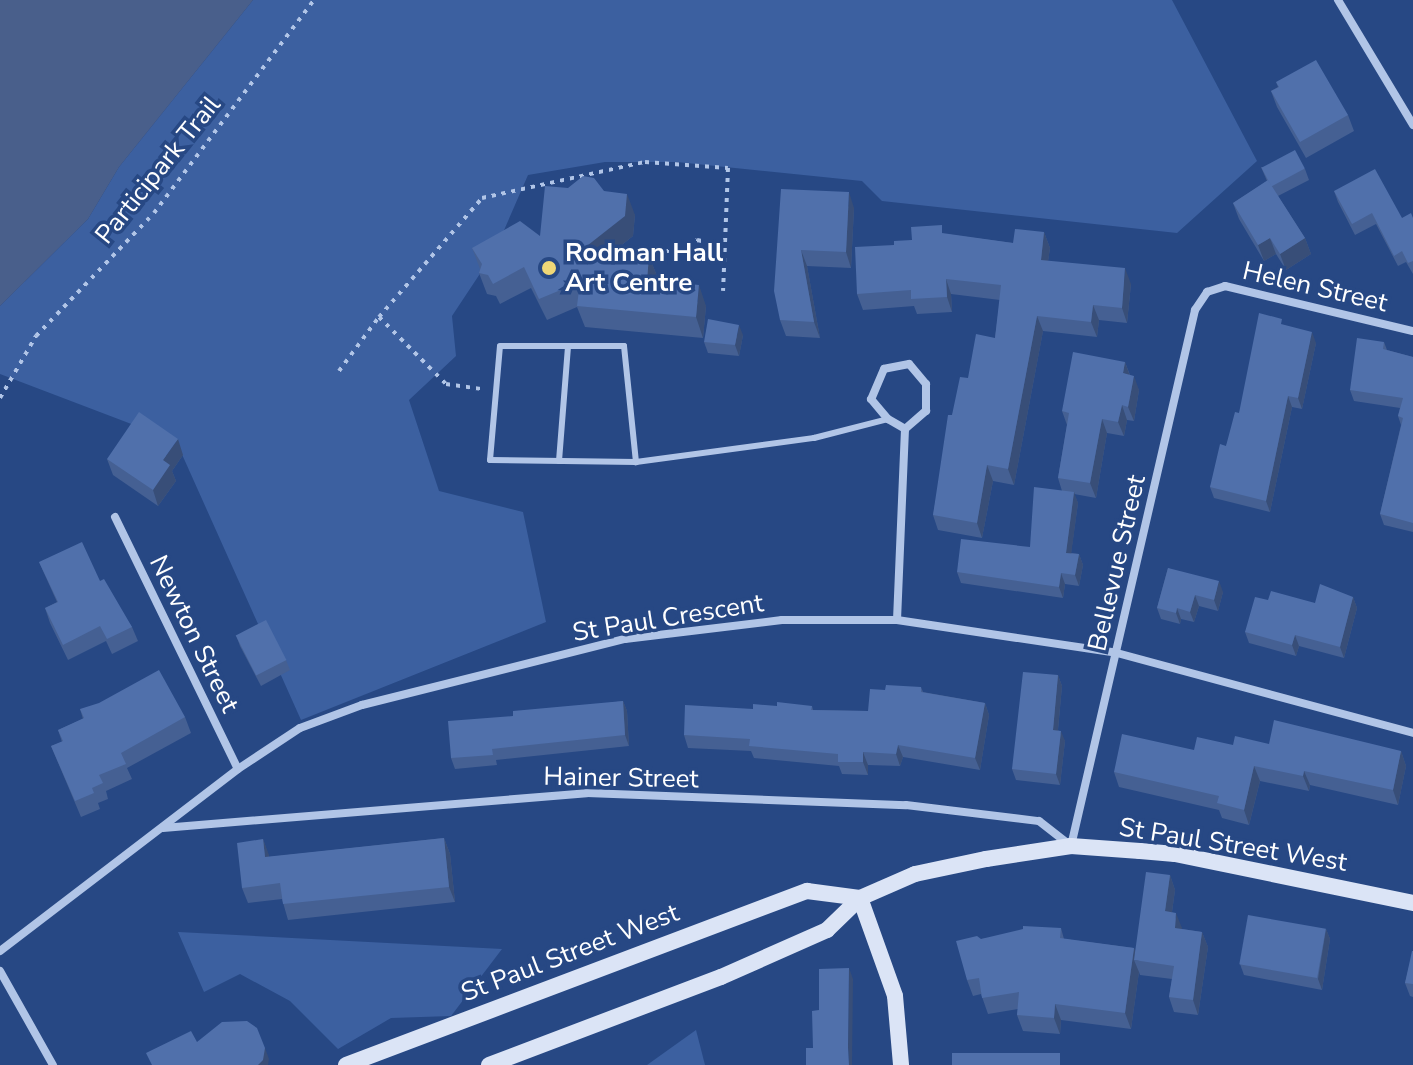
<!DOCTYPE html>
<style>
body{margin:0}
#map{position:relative;width:1413px;height:1065px;overflow:hidden;background:#274884;font-family:"Nunito Sans",sans-serif}
div>[style]{position:absolute}
.green>*{inset:0;background:#3c60a0}
.water>*{inset:0;background:#495f8b}
.path>*{height:4px;margin-top:-2px;transform-origin:0;background:repeating-linear-gradient(90deg,#b1c5e7 0 4px,transparent 0 10px)}
.lane>*{height:6px;margin:-3px;padding:0 3px;transform-origin:3px;border-radius:3px;background:#b1c5e7}
.street>*{height:8px;margin:-4px;padding:0 4px;transform-origin:4px;border-radius:4px;background:#b1c5e7}
.secondary>*{height:16px;margin:-8px;padding:0 8px;transform-origin:8px;border-radius:8px;background:#dbe4f6}
.wall>*{inset:0;background:#456093}
.shaded-wall>*{inset:0;background:#384e78}
.building>*{inset:0;background:#5070ab;transform-origin:0 0}
.dots>*{width:22px;height:22px;translate:-50% -50%;box-sizing:border-box;border:4px solid #274884;border-radius:50%}
span{translate:-50% -50%;white-space:nowrap;text-align:center;line-height:1.15;-webkit-text-stroke:7px #274884;paint-order:stroke}
.street-label{font-size:26px;color:#fff}
.poi-label{font-size:26px;color:#fff;font-weight:700}
.left{translate:0 -50%;text-align:left}
</style>
<div id="map">
<div class="green">
<i style="clip-path:polygon(253px 0,1172px 0,1257px 161px,1177px 233px,882px 201px,862px 181px,677px 162px,605px 162px,528px 175px,495px 251px,452px 316px,456px 356px,409px 400px,439px 491px,523px 512px,546px 622px,301px 720px,176px 441px,0 374px,0 306px,88px 219px,119px 167px)"></i>
<i style="clip-path:polygon(178px 932px,502px 949px,451px 1016px,391px 1018px,338px 1049px,290px 1001px,240px 974px,204px 992px)"></i>
<i style="clip-path:polygon(696px 1030px,705px 1065px,647px 1065px)"></i>
</div>
<div class="water">
<i style="clip-path:polygon(0 0,253px 0,119px 167px,88px 219px,0 306px)"></i>
</div>
<div class="path">
<i style="left:645px;top:255px;width:34px;rotate:-10deg"></i>
<i style="left:678px;top:249px;width:21px;rotate:-25deg"></i>
<i style="left:697px;top:240px;width:29px;rotate:12deg"></i>
<i style="left:379px;top:317px;width:95px;rotate:45deg"></i>
<i style="left:446px;top:384px;width:35px;rotate:8deg"></i>
<i style="left:339px;top:371px;width:67px;rotate:-53.5deg"></i>
<i style="left:379px;top:317px;width:157px;rotate:-49.1deg"></i>
<i style="left:482px;top:198px;width:167px;rotate:-12.5deg"></i>
<i style="left:645px;top:162px;width:83px;rotate:4.1deg"></i>
<i style="left:728px;top:168px;width:123px;rotate:92.3deg"></i>
<i style="left:0;top:398px;width:72px;rotate:-59.9deg"></i>
<i style="left:36px;top:336px;width:170px;rotate:-46.2deg"></i>
<i style="left:154px;top:213px;width:266px;rotate:-53.1deg"></i>
</div>
<div class="lane">
<i style="left:559px;top:461px;width:115px;rotate:-85.5deg"></i>
<i style="left:636px;top:462px;width:146px;rotate:-179.2deg"></i>
<i style="left:490px;top:460px;width:114px;rotate:-85deg"></i>
<i style="left:500px;top:346px;width:124px"></i>
<i style="left:624px;top:346px;width:117px;rotate:84.1deg"></i>
<i style="left:636px;top:462px;width:180px;rotate:-7.7deg"></i>
<i style="left:814px;top:438px;width:76px;rotate:-14.4deg"></i>
</div>
<div class="street">
<i style="left:1338px;top:0;width:146px;rotate:59deg"></i>
<i style="left:115px;top:517px;width:280px;rotate:64deg"></i>
<i style="left:897px;top:620px;width:191px;rotate:-87.6deg"></i>
<i style="left:905px;top:429px;width:28px;rotate:-41deg"></i>
<i style="left:926px;top:411px;width:27px;rotate:-90deg"></i>
<i style="left:926px;top:384px;width:26px;rotate:-130deg"></i>
<i style="left:909px;top:364px;width:25px;rotate:169deg"></i>
<i style="left:884px;top:369px;width:33px;rotate:113deg"></i>
<i style="left:871px;top:399px;width:26px;rotate:50deg"></i>
<i style="left:888px;top:419px;width:20px;rotate:30deg"></i>
<i style="left:163px;top:828px;width:425px;rotate:-4.7deg"></i>
<i style="left:587px;top:793px;width:319px;rotate:2.2deg"></i>
<i style="left:906px;top:805px;width:134px;rotate:6.9deg"></i>
<i style="left:1039px;top:821px;width:41px;rotate:38deg"></i>
<i style="left:1071px;top:846px;width:550px;rotate:-76.97deg"></i>
<i style="left:1195px;top:310px;width:22px;rotate:-56deg"></i>
<i style="left:1207px;top:292px;width:19px;rotate:-18deg"></i>
<i style="left:1225px;top:286px;width:193px;rotate:13.5deg"></i>
<i style="left:0;top:951px;width:300px;rotate:-37.4deg"></i>
<i style="left:238px;top:769px;width:74px;rotate:-33.5deg"></i>
<i style="left:300px;top:728px;width:66px;rotate:-20.4deg"></i>
<i style="left:362px;top:705px;width:271px;rotate:-14.1deg"></i>
<i style="left:625px;top:639px;width:158px;rotate:-6.9deg"></i>
<i style="left:782px;top:620px;width:115px"></i>
<i style="left:897px;top:620px;width:222px;rotate:8.5deg"></i>
<i style="left:1117px;top:653px;width:307px;rotate:15.1deg"></i>
<i style="left:0;top:971px;width:108px;rotate:60.6deg"></i>
</div>
<div class="secondary">
<i style="left:860px;top:898px;width:104px;rotate:70.3deg"></i>
<i style="left:895px;top:996px;width:69px;rotate:85deg"></i>
<i style="left:346px;top:1065px;width:493px;rotate:-20.7deg"></i>
<i style="left:807px;top:891px;width:53px;rotate:7.5deg"></i>
<i style="left:489px;top:1065px;width:248px;rotate:-20.8deg"></i>
<i style="left:721px;top:977px;width:116px;rotate:-23.9deg"></i>
<i style="left:827px;top:930px;width:46px;rotate:-44.1deg"></i>
<i style="left:860px;top:898px;width:60px;rotate:-23.6deg"></i>
<i style="left:915px;top:874px;width:73px;rotate:-11.9deg"></i>
<i style="left:986px;top:859px;width:86px;rotate:-8.7deg"></i>
<i style="left:1071px;top:846px;width:69px;rotate:4.1deg"></i>
<i style="left:1140px;top:851px;width:35px;rotate:5deg"></i>
<i style="left:1175px;top:854px;width:243px;rotate:11.6deg"></i>
</div>
<div class="wall">
<i style="clip-path:polygon(1276px 82px,1348px 115px,1354px 131px,1306px 158px,1277px 107px,1271px 91px,1278px 87px)"></i>
<i style="clip-path:polygon(1261px 167px,1305px 169px,1309px 180px,1278px 196px,1305px 238px,1311px 254px,1286px 270px,1276px 254px,1264px 261px,1239px 219px,1233px 203px,1267px 181px)"></i>
<i style="clip-path:polygon(781px 189px,854px 208px,851px 268px,807px 266px,820px 338px,786px 336px,780px 320px)"></i>
<i style="clip-path:polygon(604px 191px,635px 215px,633px 236px,613px 252px,649px 256px,657px 276px,656px 281px,706px 306px,703px 338px,585px 327px,577px 307px,547px 320px,531px 288px,500px 304px,496px 296px,487px 294px,479px 273px,480px 269px,472px 248px,540px 236px)"></i>
<i style="clip-path:polygon(1334px 191px,1402px 218px,1413px 218px,1413px 274px,1406px 262px,1398px 266px,1376px 224px,1355px 235px,1338px 202px)"></i>
<i style="clip-path:polygon(1044px 232px,1050px 248px,1048px 261px,1131px 284px,1127px 323px,1099px 320px,1097px 337px,1043px 331px,1014px 485px,993px 481px,982px 538px,938px 530px,933px 515px,952px 415px,968px 378px,995px 338px,1000px 300px,951px 294px,952px 312px,917px 314px,914px 306px,863px 310px,857px 294px,894px 245px,912px 240px,945px 234px,1013px 243px)"></i>
<i style="clip-path:polygon(1284px 325px,1316px 343px,1302px 409px,1292px 407px,1270px 512px,1214px 498px,1210px 487px,1239px 413px)"></i>
<i style="clip-path:polygon(743px 335px,739px 356px,708px 353px,704px 342px)"></i>
<i style="clip-path:polygon(1384px 342px,1387px 350px,1413px 357px,1413px 532px,1384px 525px,1380px 514px,1401px 425px,1398px 416px,1400px 408px,1354px 401px,1350px 390px)"></i>
<i style="clip-path:polygon(1125px 362px,1130px 375px,1139px 390px,1134px 421px,1127px 420px,1124px 436px,1107px 433px,1096px 498px,1074px 494px,1078px 503px,1071px 553px,1079px 554px,1083px 565px,1079px 586px,1065px 584px,1063px 598px,961px 583px,957px 572px,1030px 547px,1062px 491px,1058px 478px,1067px 425px,1062px 411px)"></i>
<i style="clip-path:polygon(183px 455px,172px 471px,176px 481px,158px 506px,113px 475px,107px 459px)"></i>
<i style="clip-path:polygon(39px 562px,100px 581px,132px 627px,138px 641px,112px 654px,106px 641px,68px 660px,50px 623px,45px 608px,57px 602px)"></i>
<i style="clip-path:polygon(1168px 568px,1223px 592px,1218px 611px,1199px 606px,1194px 622px,1181px 619px,1180px 624px,1161px 619px,1157px 608px)"></i>
<i style="clip-path:polygon(1353px 597px,1357px 608px,1344px 658px,1299px 646px,1296px 656px,1249px 643px,1245px 632px,1268px 600px,1315px 603px)"></i>
<i style="clip-path:polygon(236px 635px,286px 660px,290px 670px,261px 686px,240px 646px)"></i>
<i style="clip-path:polygon(1058px 675px,1062px 686px,1058px 730px,1065px 741px,1060px 785px,1016px 780px,1012px 769px)"></i>
<i style="clip-path:polygon(921px 687px,923px 692px,985px 703px,989px 715px,980px 770px,903px 757px,900px 766px,868px 765px,868px 775px,842px 774px,839px 766px,754px 758px,751px 751px,688px 748px,684px 735px,753px 709px,777px 706px,812px 706px,813px 710px,868px 711px,885px 690px)"></i>
<i style="clip-path:polygon(623px 701px,627px 711px,629px 746px,496px 760px,497px 765px,455px 769px,451px 758px,513px 716px)"></i>
<i style="clip-path:polygon(80px 709px,185px 717px,191px 733px,127px 768px,132px 779px,106px 791px,108px 799px,98px 803px,100px 809px,81px 817px,51px 746px,62px 742px,58px 730px,83px 719px)"></i>
<i style="clip-path:polygon(1269px 744px,1401px 751px,1406px 766px,1398px 805px,1310px 785px,1309px 791px,1260px 781px,1249px 825px,1222px 818px,1219px 810px,1119px 787px,1114px 772px,1194px 750px,1233px 745px)"></i>
<i style="clip-path:polygon(444px 838px,450px 854px,455px 902px,288px 920px,282px 899px,248px 903px,242px 888px,263px 839px,269px 857px)"></i>
<i style="clip-path:polygon(1170px 875px,1175px 890px,1172px 912px,1182px 929px,1202px 932px,1208px 947px,1198px 1015px,1174px 1012px,1169px 997px,1172px 979px,1140px 975px,1139px 972px,1131px 1029px,1061px 1020px,1060px 1034px,1023px 1031px,1017px 1015px,1018px 1009px,988px 1014px,981px 994px,973px 996px,967px 980px,981px 939px,1061px 928px,1064px 939px,1134px 948px,1135px 952px)"></i>
<i style="clip-path:polygon(1326px 929px,1330px 939px,1322px 990px,1244px 975px,1240px 964px)"></i>
<i style="clip-path:polygon(1413px 951px,1413px 997px,1410px 996px,1405px 983px)"></i>
</div>
<div class="shaded-wall">
<i style="clip-path:polygon(849px 192px,854px 208px,851px 268px,846px 252px)"></i>
<i style="clip-path:polygon(627px 194px,635px 215px,633px 236px,590px 270px,583px 249px)"></i>
<i style="clip-path:polygon(1044px 232px,1050px 248px,1046px 276px,1041px 260px)"></i>
<i style="clip-path:polygon(1270px 238px,1276px 254px,1264px 261px,1258px 245px)"></i>
<i style="clip-path:polygon(1305px 238px,1311px 254px,1286px 270px,1280px 254px)"></i>
<i style="clip-path:polygon(801px 250px,807px 266px,820px 338px,814px 322px)"></i>
<i style="clip-path:polygon(649px 256px,657px 276px,654px 301px,647px 280px)"></i>
<i style="clip-path:polygon(1125px 268px,1131px 284px,1127px 323px,1122px 308px)"></i>
<i style="clip-path:polygon(946px 279px,951px 294px,952px 312px,947px 297px)"></i>
<i style="clip-path:polygon(699px 285px,706px 306px,703px 338px,696px 317px)"></i>
<i style="clip-path:polygon(1093px 305px,1099px 320px,1097px 337px,1091px 322px)"></i>
<i style="clip-path:polygon(1037px 316px,1043px 331px,1014px 485px,1008px 469px)"></i>
<i style="clip-path:polygon(739px 325px,743px 335px,739px 356px,735px 345px)"></i>
<i style="clip-path:polygon(1312px 332px,1316px 343px,1302px 409px,1298px 398px)"></i>
<i style="clip-path:polygon(1125px 362px,1130px 376px,1123px 373px)"></i>
<i style="clip-path:polygon(1134px 376px,1139px 390px,1134px 421px,1128px 407px)"></i>
<i style="clip-path:polygon(1288px 396px,1292px 407px,1270px 512px,1266px 501px)"></i>
<i style="clip-path:polygon(1122px 405px,1127px 420px,1124px 436px,1118px 422px)"></i>
<i style="clip-path:polygon(1102px 419px,1107px 433px,1096px 498px,1090px 483px)"></i>
<i style="clip-path:polygon(178px 439px,183px 455px,172px 471px,176px 481px,158px 506px,153px 490px,163px 460px)"></i>
<i style="clip-path:polygon(987px 465px,993px 481px,982px 538px,977px 523px)"></i>
<i style="clip-path:polygon(1074px 492px,1078px 503px,1070px 563px,1066px 553px)"></i>
<i style="clip-path:polygon(1079px 554px,1083px 565px,1079px 586px,1075px 575px)"></i>
<i style="clip-path:polygon(1061px 573px,1065px 584px,1063px 598px,1059px 587px)"></i>
<i style="clip-path:polygon(1219px 581px,1223px 592px,1218px 611px,1214px 600px)"></i>
<i style="clip-path:polygon(1195px 595px,1199px 606px,1194px 622px,1190px 612px)"></i>
<i style="clip-path:polygon(1353px 597px,1357px 608px,1344px 658px,1340px 647px)"></i>
<i style="clip-path:polygon(1177px 608px,1181px 619px,1180px 624px,1176px 613px)"></i>
<i style="clip-path:polygon(1295px 635px,1299px 646px,1296px 656px,1292px 645px)"></i>
<i style="clip-path:polygon(1058px 675px,1062px 686px,1057px 740px,1053px 730px)"></i>
<i style="clip-path:polygon(623px 701px,627px 711px,629px 746px,625px 735px)"></i>
<i style="clip-path:polygon(985px 703px,989px 715px,980px 770px,975px 758px)"></i>
<i style="clip-path:polygon(1061px 731px,1065px 741px,1060px 785px,1056px 774px)"></i>
<i style="clip-path:polygon(898px 745px,903px 757px,900px 766px,896px 754px)"></i>
<i style="clip-path:polygon(1401px 751px,1406px 766px,1398px 805px,1393px 790px)"></i>
<i style="clip-path:polygon(863px 752px,868px 765px,868px 775px,863px 762px)"></i>
<i style="clip-path:polygon(1254px 766px,1260px 781px,1249px 825px,1244px 810px)"></i>
<i style="clip-path:polygon(1304px 771px,1310px 785px,1309px 791px,1303px 776px)"></i>
<i style="clip-path:polygon(444px 838px,450px 854px,455px 902px,449px 887px)"></i>
<i style="clip-path:polygon(263px 839px,269px 855px,271px 872px,265px 857px)"></i>
<i style="clip-path:polygon(1170px 875px,1175px 890px,1170px 926px,1165px 911px)"></i>
<i style="clip-path:polygon(1176px 913px,1182px 928px,1180px 942px,1175px 928px)"></i>
<i style="clip-path:polygon(1326px 929px,1330px 939px,1322px 990px,1318px 979px)"></i>
<i style="clip-path:polygon(1202px 932px,1208px 947px,1198px 1015px,1193px 1000px)"></i>
<i style="clip-path:polygon(1134px 948px,1139px 961px,1134px 960px,1139px 972px,1131px 1029px,1125px 1013px)"></i>
<i style="clip-path:polygon(849px 968px,853px 979px,852px 1065px,849px 1065px,848px 1047px)"></i>
<i style="clip-path:polygon(1055px 1004px,1061px 1020px,1060px 1034px,1054px 1018px)"></i>
<i style="clip-path:polygon(265px 1048px,269px 1059px,268px 1065px,258px 1065px)"></i>
</div>
<div class="building">
<i style="clip-path:polygon(1316px 60px,1348px 115px,1300px 142px,1271px 91px,1279px 87px,1276px 82px)"></i>
<i style="left:1295px;top:150px;width:21px;height:38px;rotate:62deg"></i>
<i style="clip-path:polygon(1375px 169px,1402px 218px,1411px 213px,1413px 218px,1413px 261px,1408px 263px,1402px 251px,1394px 256px,1372px 213px,1352px 224px,1334px 191px)"></i>
<i style="clip-path:polygon(583px 176px,594px 178px,604px 191px,627px 194px,625px 216px,583px 249px,649px 256px,647px 280px,699px 285px,696px 317px,577px 306px,580px 282px,539px 299px,524px 267px,493px 284px,488px 275px,479px 273px,482px 264px,472px 248px,520px 221px,540px 236px,545px 186px,568px 188px)"></i>
<i style="clip-path:polygon(1268px 180px,1305px 238px,1280px 254px,1270px 238px,1258px 245px,1233px 203px)"></i>
<i style="clip-path:polygon(781px 189px,849px 192px,846px 252px,801px 250px,814px 322px,780px 320px,774px 291px)"></i>
<i style="clip-path:polygon(942px 225px,942px 233px,1013px 243px,1015px 229px,1044px 232px,1041px 260px,1125px 268px,1122px 308px,1093px 305px,1091px 322px,1037px 316px,1008px 469px,987px 465px,977px 523px,933px 515px,948px 415px,952px 415px,960px 377px,968px 378px,976px 334px,995px 338px,1001px 285px,946px 279px,947px 297px,911px 299px,911px 290px,857px 294px,855px 247px,894px 245px,894px 241px,912px 240px,911px 227px)"></i>
<i style="clip-path:polygon(1259px 313px,1282px 319px,1281px 324px,1312px 332px,1298px 398px,1288px 396px,1266px 501px,1210px 487px,1220px 444px,1226px 446px,1235px 412px,1239px 413px)"></i>
<i style="clip-path:polygon(708px 319px,739px 325px,735px 345px,704px 342px)"></i>
<i style="clip-path:polygon(1357px 338px,1384px 342px,1383px 349px,1413px 357px,1413px 523px,1380px 514px,1403px 418px,1398px 416px,1403px 398px,1350px 390px)"></i>
<i style="clip-path:polygon(1073px 352px,1125px 362px,1123px 373px,1134px 376px,1128px 407px,1122px 405px,1118px 422px,1102px 419px,1090px 483px,1058px 478px,1069px 413px,1062px 411px)"></i>
<i style="clip-path:polygon(139px 412px,178px 439px,163px 460px,170px 465px,153px 490px,107px 459px)"></i>
<i style="clip-path:polygon(1034px 487px,1074px 492px,1066px 553px,1079px 554px,1075px 575px,1061px 573px,1059px 587px,957px 572px,961px 539px,1030px 547px)"></i>
<i style="clip-path:polygon(82px 542px,100px 581px,104px 579px,132px 627px,107px 639px,100px 626px,63px 645px,45px 608px,58px 602px,39px 562px)"></i>
<i style="clip-path:polygon(1168px 568px,1219px 581px,1214px 600px,1195px 595px,1190px 612px,1177px 608px,1176px 613px,1157px 608px)"></i>
<i style="clip-path:polygon(1320px 584px,1353px 597px,1340px 647px,1295px 635px,1292px 645px,1245px 632px,1255px 597px,1268px 600px,1271px 591px,1315px 603px)"></i>
<i style="left:266px;top:620px;width:45px;height:34px;rotate:63deg"></i>
<i style="clip-path:polygon(159px 670px,185px 717px,121px 753px,126px 764px,99px 775px,103px 783px,92px 788px,94px 793px,75px 801px,51px 746px,63px 741px,58px 730px,84px 718px,80px 709px,99px 703px)"></i>
<i style="clip-path:polygon(1023px 672px,1058px 675px,1053px 730px,1061px 731px,1056px 774px,1012px 769px)"></i>
<i style="clip-path:polygon(886px 685px,921px 687px,921px 692px,985px 703px,975px 758px,898px 745px,896px 754px,863px 752px,863px 762px,838px 762px,838px 754px,749px 746px,750px 739px,684px 735px,685px 705px,753px 709px,753px 704px,777px 706px,777px 702px,812px 706px,811px 710px,868px 711px,870px 689px,885px 690px)"></i>
<i style="clip-path:polygon(623px 701px,625px 735px,492px 749px,493px 755px,451px 758px,448px 721px,513px 716px,513px 711px)"></i>
<i style="clip-path:polygon(1274px 720px,1401px 751px,1393px 790px,1304px 771px,1303px 776px,1254px 766px,1244px 810px,1217px 803px,1219px 796px,1114px 772px,1122px 734px,1194px 750px,1197px 737px,1233px 745px,1235px 736px,1269px 744px)"></i>
<i style="clip-path:polygon(444px 838px,449px 887px,283px 904px,280px 883px,242px 888px,237px 843px,263px 839px,265px 857px)"></i>
<i style="clip-path:polygon(1146px 872px,1170px 875px,1165px 911px,1176px 913px,1175px 928px,1202px 932px,1193px 1000px,1169px 997px,1174px 966px,1134px 960px)"></i>
<i style="left:1248px;top:915px;width:79px;height:50px;rotate:10deg"></i>
<i style="clip-path:polygon(1023px 926px,1061px 928px,1060px 938px,1134px 948px,1125px 1013px,1055px 1004px,1054px 1018px,1017px 1015px,1019px 992px,982px 998px,979px 978px,967px 980px,956px 941px,977px 936px,981px 939px,1023px 929px)"></i>
<i style="clip-path:polygon(1412px 951px,1413px 951px,1413px 984px,1405px 983px)"></i>
<i style="clip-path:polygon(849px 968px,848px 1047px,849px 1065px,806px 1065px,806px 1048px,813px 1048px,812px 1011px,819px 1010px,819px 969px)"></i>
<i style="clip-path:polygon(247px 1021px,257px 1028px,265px 1048px,263px 1060px,258px 1065px,152px 1065px,146px 1053px,191px 1031px,197px 1042px,222px 1022px)"></i>
<i style="left:952px;top:1053px;width:108px;height:12px"></i>
</div>
<div class="dots">
<i style="left:549px;top:268px;background:#efd777"></i>
</div>
<div class="street-label">
<span style="left:158px;top:170px;rotate:-51deg">Participark Trail</span>
<span style="left:1315px;top:287px;rotate:13deg">Helen Street</span>
<span style="left:1117px;top:563px;rotate:-77deg">Bellevue Street</span>
<span style="left:668px;top:618px;rotate:-9deg">St Paul Crescent</span>
<span style="left:194px;top:634px;rotate:64deg">Newton Street</span>
<span style="left:621px;top:778px;rotate:1deg">Hainer Street</span>
<span style="left:1233px;top:845px;rotate:9deg">St Paul Street West</span>
<span style="left:570px;top:953px;rotate:-21deg">St Paul Street West</span>
</div>
<div class="poi-label">
<span class="left" style="left:565px;top:268px">Rodman Hall<br>Art Centre</span>
</div>
</div>
